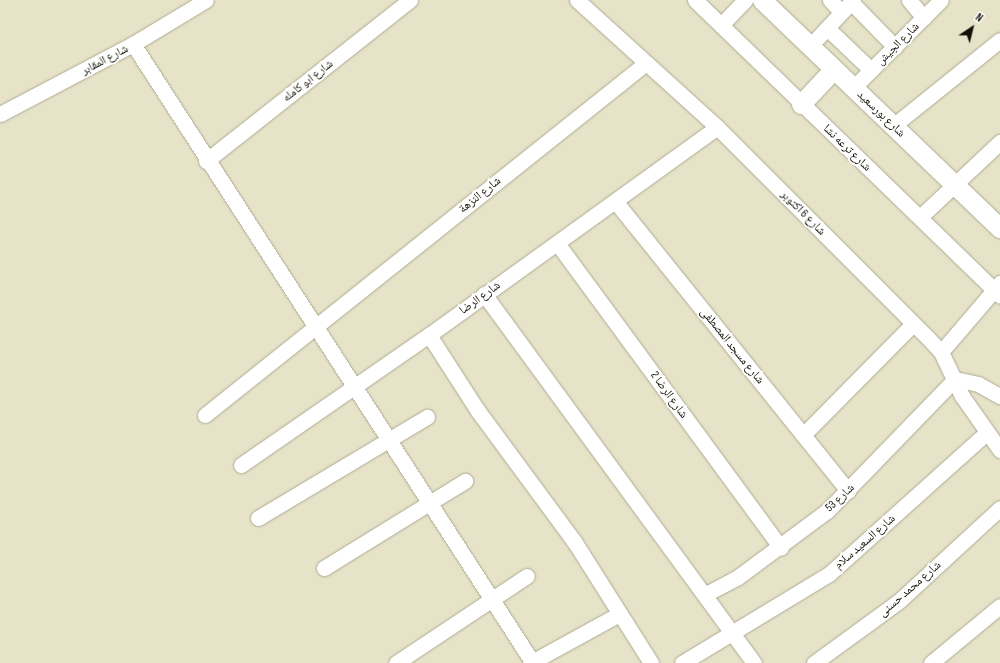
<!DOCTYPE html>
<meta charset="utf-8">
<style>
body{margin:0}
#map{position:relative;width:1000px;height:663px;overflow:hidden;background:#e6e3c9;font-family:"Sofia Sans Condensed","Noto Naskh Arabic",sans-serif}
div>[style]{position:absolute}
.roads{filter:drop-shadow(0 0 1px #afab92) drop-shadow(0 0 1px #afab92)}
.minor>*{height:15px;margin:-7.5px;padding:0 7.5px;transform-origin:7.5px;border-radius:7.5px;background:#fff}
.tertiary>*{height:19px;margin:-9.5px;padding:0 9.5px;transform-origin:9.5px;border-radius:9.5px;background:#fff}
span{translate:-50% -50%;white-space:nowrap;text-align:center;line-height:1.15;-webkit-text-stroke:4px #fff;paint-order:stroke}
.street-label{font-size:12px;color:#121108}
.north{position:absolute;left:952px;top:8px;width:40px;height:40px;-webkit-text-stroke:3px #fff;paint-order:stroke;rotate:35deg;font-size:11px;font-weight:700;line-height:16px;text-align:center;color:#121108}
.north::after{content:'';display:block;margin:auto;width:14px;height:18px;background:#121108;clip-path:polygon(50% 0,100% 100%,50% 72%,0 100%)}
</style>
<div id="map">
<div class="roads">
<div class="minor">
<i style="left:577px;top:0;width:189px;rotate:42.2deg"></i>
<i style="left:717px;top:127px;width:298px;rotate:45deg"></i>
<i style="left:928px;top:338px;width:19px;rotate:47deg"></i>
<i style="left:941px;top:352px;width:49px;rotate:64.5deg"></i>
<i style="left:962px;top:396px;width:66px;rotate:54.9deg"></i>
<i style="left:695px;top:0;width:425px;rotate:44.1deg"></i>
<i style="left:830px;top:0;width:16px;rotate:47deg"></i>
<i style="left:909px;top:0;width:23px;rotate:50deg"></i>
<i style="left:851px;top:2px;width:63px;rotate:45.6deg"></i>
<i style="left:721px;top:25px;width:35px;rotate:-46deg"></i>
<i style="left:827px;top:28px;width:61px;rotate:43.7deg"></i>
<i style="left:133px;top:44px;width:737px;rotate:57.13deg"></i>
<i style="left:810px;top:46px;width:63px;rotate:-46.9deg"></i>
<i style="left:853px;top:88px;width:124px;rotate:-45deg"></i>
<i style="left:0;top:114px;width:150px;rotate:-27.8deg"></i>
<i style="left:133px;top:44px;width:85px;rotate:-31.1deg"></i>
<i style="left:893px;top:126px;width:137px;rotate:-38.8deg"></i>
<i style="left:206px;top:161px;width:260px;rotate:-38.3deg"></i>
<i style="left:615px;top:201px;width:372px;rotate:51.2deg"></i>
<i style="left:920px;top:217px;width:110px;rotate:-43.2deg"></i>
<i style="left:557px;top:243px;width:378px;rotate:53.7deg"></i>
<i style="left:484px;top:294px;width:457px;rotate:53.8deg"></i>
<i style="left:429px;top:335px;width:90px;rotate:57.2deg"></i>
<i style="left:478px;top:411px;width:162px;rotate:53.6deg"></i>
<i style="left:574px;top:541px;width:144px;rotate:57.7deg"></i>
<i style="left:941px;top:352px;width:91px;rotate:-49.5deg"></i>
<i style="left:205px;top:415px;width:564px;rotate:-38.6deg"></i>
<i style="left:803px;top:435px;width:156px;rotate:-45.3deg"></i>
<i style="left:241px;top:465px;width:229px;rotate:-34.7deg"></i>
<i style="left:429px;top:335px;width:355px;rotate:-35.8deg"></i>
<i style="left:258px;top:518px;width:197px;rotate:-30.9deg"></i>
<i style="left:324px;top:568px;width:166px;rotate:-31.7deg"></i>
<i style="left:706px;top:594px;width:36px;rotate:-28deg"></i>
<i style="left:738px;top:577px;width:111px;rotate:-36.6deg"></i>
<i style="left:827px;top:511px;width:184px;rotate:-45.9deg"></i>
<i style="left:955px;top:379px;width:24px;rotate:12deg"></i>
<i style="left:978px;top:384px;width:25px;rotate:29deg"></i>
<i style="left:396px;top:663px;width:157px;rotate:-33.6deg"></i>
<i style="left:530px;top:663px;width:102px;rotate:-28.8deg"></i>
<i style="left:682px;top:663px;width:172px;rotate:-31.2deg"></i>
<i style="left:829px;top:574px;width:211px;rotate:-41.9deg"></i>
<i style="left:814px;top:663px;width:105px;rotate:-36.1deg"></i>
<i style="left:899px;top:601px;width:137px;rotate:-42.6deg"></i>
<i style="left:931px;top:663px;width:89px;rotate:-39.6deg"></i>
</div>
<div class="tertiary">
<i style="left:762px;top:0;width:330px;rotate:43.8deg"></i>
<i style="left:801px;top:104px;width:48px;rotate:-46.7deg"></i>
</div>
</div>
<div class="street-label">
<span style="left:898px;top:44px;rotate:-45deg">شارع الجيش</span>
<span style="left:105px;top:60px;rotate:-28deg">شارع المقابر</span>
<span style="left:308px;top:81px;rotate:-38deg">شارع ابو كامله</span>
<span style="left:881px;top:114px;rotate:44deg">شارع بورسعيد</span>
<span style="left:847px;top:148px;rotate:44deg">شارع ترعه نشا</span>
<span style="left:480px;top:195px;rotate:-39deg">شارع النزهة</span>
<span style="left:803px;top:213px;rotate:45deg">شارع 6 اكتوبر</span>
<span style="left:480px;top:298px;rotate:-36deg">شارع الرضا</span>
<span style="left:732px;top:346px;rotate:51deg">شارع مسجد المصطفى</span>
<span style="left:669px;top:395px;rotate:54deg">شارع الرضا 2</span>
<span style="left:840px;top:498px;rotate:-43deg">شارع 53</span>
<span style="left:865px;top:542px;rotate:-41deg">شارع السعيد سلام</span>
<span style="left:910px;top:589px;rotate:-41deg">شارع محمد حسنى</span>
</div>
<div class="north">N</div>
</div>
